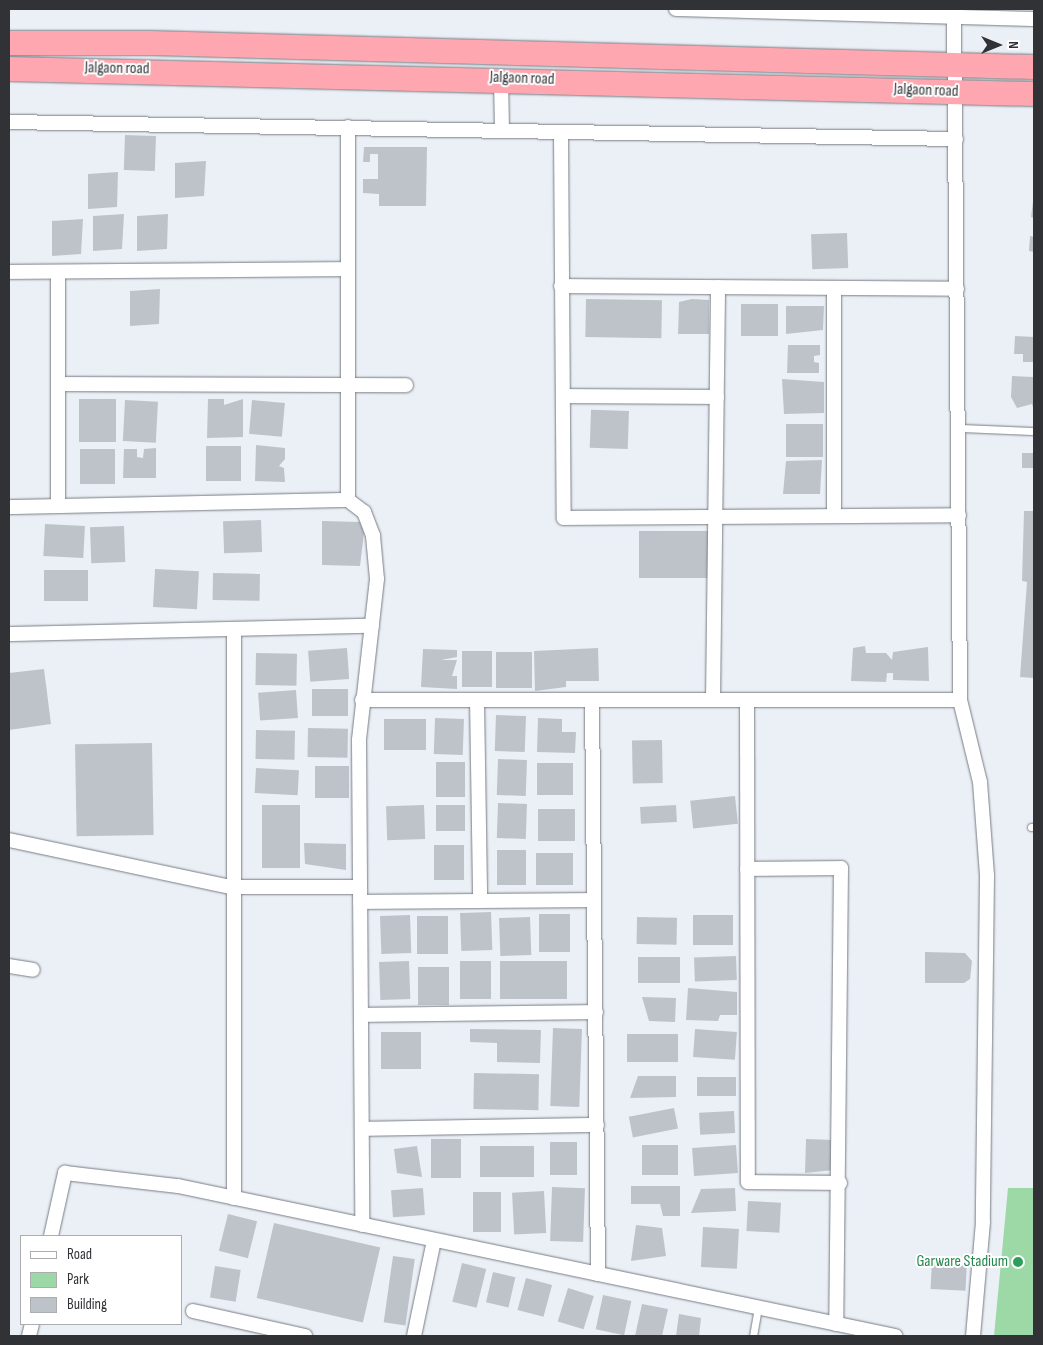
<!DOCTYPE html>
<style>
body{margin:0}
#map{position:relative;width:1043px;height:1345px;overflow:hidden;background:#ebf0f7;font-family:"Sofia Sans Condensed",sans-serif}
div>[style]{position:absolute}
.green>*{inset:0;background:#9dd9a7}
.building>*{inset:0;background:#bec3ca;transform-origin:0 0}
.roads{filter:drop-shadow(0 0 1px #777c82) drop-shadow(0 0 1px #777c82)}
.service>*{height:7px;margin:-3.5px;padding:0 3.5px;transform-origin:3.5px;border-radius:3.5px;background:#fff}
.minor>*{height:14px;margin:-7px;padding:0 7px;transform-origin:7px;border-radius:7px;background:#fff}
.trunk>*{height:24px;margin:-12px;padding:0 12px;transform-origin:12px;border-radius:12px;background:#fea7b0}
.dots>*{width:14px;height:14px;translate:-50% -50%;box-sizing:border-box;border:2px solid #fff;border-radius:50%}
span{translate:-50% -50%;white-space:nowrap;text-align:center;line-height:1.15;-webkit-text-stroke:4px #fff;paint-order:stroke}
.street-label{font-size:16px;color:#303235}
.leisure-label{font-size:16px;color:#27864d}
.right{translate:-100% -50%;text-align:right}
.frame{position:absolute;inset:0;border:10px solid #303235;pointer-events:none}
.legend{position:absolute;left:20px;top:1235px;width:162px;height:90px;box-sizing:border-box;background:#fff;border:1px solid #acadae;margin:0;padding:6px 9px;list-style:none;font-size:15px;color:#303235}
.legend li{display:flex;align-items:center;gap:10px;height:25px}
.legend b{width:25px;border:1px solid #acadae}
.north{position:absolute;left:973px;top:20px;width:50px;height:50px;-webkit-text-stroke:4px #fff;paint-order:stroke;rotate:90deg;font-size:14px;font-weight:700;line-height:20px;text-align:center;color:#303235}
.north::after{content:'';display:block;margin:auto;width:18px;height:22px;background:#303235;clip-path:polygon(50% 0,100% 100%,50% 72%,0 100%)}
</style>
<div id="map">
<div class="green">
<i style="clip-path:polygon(1008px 1188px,1034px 1188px,1034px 1336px,994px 1336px)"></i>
</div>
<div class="building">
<i style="left:156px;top:136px;width:35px;height:31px;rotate:92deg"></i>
<i style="clip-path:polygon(364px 147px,427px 147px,426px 206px,379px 206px,379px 194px,363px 193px,363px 179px,378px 179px,378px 154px,370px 154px,370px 162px,363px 162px)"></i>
<i style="clip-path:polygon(206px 161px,204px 196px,175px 198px,175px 163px)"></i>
<i style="clip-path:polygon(118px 172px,117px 207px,88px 209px,88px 174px)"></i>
<i style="clip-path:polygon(1034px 194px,1034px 218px,1031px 217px)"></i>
<i style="clip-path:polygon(124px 214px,122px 249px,93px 251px,93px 216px)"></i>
<i style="clip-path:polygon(168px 214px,167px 249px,137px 251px,137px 216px)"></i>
<i style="clip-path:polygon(83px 219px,81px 254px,52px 256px,52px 221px)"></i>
<i style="left:847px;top:233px;width:35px;height:36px;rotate:88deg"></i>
<i style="clip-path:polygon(1030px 236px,1034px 237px,1034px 252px,1029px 251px)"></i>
<i style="clip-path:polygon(160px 289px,159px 324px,130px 326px,130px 291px)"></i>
<i style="left:586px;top:299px;width:76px;height:38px;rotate:1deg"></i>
<i style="clip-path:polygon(692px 299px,709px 300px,709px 334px,678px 334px,679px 302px)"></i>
<i style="left:741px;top:304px;width:37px;height:32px"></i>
<i style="clip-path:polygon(786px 306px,824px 306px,823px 330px,786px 334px)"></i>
<i style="clip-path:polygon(1015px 336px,1034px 337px,1034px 362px,1023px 362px,1023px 354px,1014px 354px)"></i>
<i style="clip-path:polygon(788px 345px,820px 345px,820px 355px,814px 356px,814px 362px,819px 363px,819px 373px,787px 373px)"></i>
<i style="clip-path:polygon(1012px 376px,1034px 377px,1034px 411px,1032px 404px,1017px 408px,1011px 397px)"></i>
<i style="clip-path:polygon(782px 379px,824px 382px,824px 413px,784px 414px)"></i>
<i style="left:79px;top:399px;width:37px;height:43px"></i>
<i style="clip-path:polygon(208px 399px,224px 399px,224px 405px,243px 399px,243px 437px,207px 438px)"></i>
<i style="left:125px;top:400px;width:33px;height:41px;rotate:3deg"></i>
<i style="left:252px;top:400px;width:33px;height:34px;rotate:5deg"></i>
<i style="left:629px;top:411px;width:38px;height:38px;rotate:92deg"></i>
<i style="left:786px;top:424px;width:37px;height:33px"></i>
<i style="clip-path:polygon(256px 445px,285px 448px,285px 459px,279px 466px,284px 468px,285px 482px,255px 481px)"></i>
<i style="left:206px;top:446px;width:35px;height:35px"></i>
<i style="clip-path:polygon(156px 448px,156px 478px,123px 478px,124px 449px,137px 449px,137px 457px,143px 458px,144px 449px)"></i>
<i style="left:80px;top:449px;width:35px;height:35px"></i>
<i style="left:1022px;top:453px;width:12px;height:15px"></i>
<i style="clip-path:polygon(822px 460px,820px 494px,783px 494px,786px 461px)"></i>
<i style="clip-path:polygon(1024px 511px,1034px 511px,1034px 678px,1020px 677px,1027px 582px,1022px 581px)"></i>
<i style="left:261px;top:520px;width:32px;height:38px;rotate:88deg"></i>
<i style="clip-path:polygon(322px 521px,360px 522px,364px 533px,360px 566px,322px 565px)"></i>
<i style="left:45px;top:524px;width:40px;height:32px;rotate:3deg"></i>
<i style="left:124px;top:526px;width:36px;height:34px;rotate:88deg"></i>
<i style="left:639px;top:531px;width:70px;height:47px"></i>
<i style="left:155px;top:569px;width:44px;height:38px;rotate:3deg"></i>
<i style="left:44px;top:570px;width:44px;height:31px"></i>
<i style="left:213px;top:573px;width:47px;height:27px;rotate:1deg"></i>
<i style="clip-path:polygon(865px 646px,866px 653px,886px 653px,892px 660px,893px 652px,928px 647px,929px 681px,893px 680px,893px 673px,887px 673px,886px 682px,851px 681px,853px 648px)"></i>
<i style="left:347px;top:648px;width:31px;height:39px;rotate:86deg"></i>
<i style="clip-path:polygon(598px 648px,599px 681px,566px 681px,566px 687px,535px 691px,534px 651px)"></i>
<i style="clip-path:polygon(423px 649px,457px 650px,457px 657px,441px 660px,457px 660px,452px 676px,457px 676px,457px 689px,421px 687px)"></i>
<i style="left:462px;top:651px;width:30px;height:36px"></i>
<i style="left:496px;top:652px;width:36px;height:36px"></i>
<i style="left:256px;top:653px;width:41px;height:32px;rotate:1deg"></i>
<i style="clip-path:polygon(44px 669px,51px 724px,9px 730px,9px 673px)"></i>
<i style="left:312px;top:689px;width:36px;height:27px"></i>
<i style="left:296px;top:690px;width:28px;height:38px;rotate:86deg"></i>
<i style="left:496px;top:715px;width:30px;height:36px;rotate:2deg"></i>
<i style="left:435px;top:718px;width:29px;height:36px;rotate:2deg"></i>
<i style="clip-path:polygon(538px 718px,562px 719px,562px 732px,576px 732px,575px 753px,537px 752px)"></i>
<i style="left:384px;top:719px;width:42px;height:31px"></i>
<i style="left:308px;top:728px;width:40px;height:29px;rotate:1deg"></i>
<i style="left:256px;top:730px;width:39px;height:29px;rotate:1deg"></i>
<i style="left:662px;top:740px;width:43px;height:30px;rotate:89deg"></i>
<i style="left:152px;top:743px;width:92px;height:77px;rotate:89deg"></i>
<i style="left:498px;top:759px;width:29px;height:36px;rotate:2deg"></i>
<i style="left:436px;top:762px;width:29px;height:35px"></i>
<i style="left:537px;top:763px;width:36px;height:32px"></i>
<i style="left:315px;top:766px;width:34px;height:32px"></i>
<i style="left:256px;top:768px;width:43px;height:25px;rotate:3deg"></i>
<i style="left:735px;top:796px;width:28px;height:45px;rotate:84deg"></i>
<i style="left:498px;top:803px;width:29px;height:35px;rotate:2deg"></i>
<i style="left:262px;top:805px;width:38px;height:63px"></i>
<i style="left:424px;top:805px;width:34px;height:38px;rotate:88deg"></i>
<i style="left:436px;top:805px;width:29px;height:26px"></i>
<i style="left:676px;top:805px;width:17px;height:36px;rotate:87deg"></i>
<i style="left:538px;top:809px;width:37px;height:32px"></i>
<i style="clip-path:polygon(304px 843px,346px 844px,346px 870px,305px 864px)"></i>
<i style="left:434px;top:845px;width:30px;height:35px"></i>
<i style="left:497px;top:850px;width:29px;height:35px"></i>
<i style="left:536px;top:853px;width:37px;height:32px"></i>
<i style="left:491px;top:912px;width:38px;height:31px;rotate:88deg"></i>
<i style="left:539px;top:914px;width:31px;height:38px"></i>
<i style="left:410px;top:915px;width:38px;height:30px;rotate:88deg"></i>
<i style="left:693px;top:915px;width:40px;height:30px"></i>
<i style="left:417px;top:916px;width:31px;height:38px"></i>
<i style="left:530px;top:917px;width:38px;height:31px;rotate:88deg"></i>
<i style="left:637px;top:917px;width:40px;height:27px;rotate:1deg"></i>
<i style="clip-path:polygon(925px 952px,965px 953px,972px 961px,970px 979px,964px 983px,925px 983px)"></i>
<i style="left:736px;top:956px;width:24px;height:42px;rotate:88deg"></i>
<i style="left:680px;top:957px;width:26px;height:42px;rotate:90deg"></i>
<i style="left:409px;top:961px;width:38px;height:30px;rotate:88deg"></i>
<i style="left:460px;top:961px;width:31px;height:38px"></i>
<i style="left:500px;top:961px;width:67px;height:38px"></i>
<i style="left:418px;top:967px;width:31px;height:38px"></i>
<i style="clip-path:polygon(688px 988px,737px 992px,737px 1015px,720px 1015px,718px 1021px,686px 1020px)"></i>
<i style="clip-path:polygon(642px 997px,676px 998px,675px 1022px,649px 1021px)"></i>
<i style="left:553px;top:1028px;width:29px;height:78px;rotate:2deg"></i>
<i style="clip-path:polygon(470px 1029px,541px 1030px,540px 1063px,497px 1062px,497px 1043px,470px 1042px)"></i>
<i style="left:695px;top:1029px;width:42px;height:28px;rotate:4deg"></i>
<i style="left:421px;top:1032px;width:37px;height:40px;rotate:90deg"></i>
<i style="left:627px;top:1034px;width:51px;height:28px"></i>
<i style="left:474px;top:1073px;width:65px;height:36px;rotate:1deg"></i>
<i style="clip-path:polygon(638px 1076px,676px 1076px,676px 1097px,630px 1098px)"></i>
<i style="left:736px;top:1077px;width:19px;height:39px;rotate:90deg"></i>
<i style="left:674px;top:1108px;width:21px;height:46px;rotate:79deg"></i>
<i style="left:734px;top:1111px;width:22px;height:35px;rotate:87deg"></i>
<i style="left:431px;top:1139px;width:30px;height:39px"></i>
<i style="clip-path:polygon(806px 1139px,834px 1140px,834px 1170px,805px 1173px)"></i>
<i style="left:550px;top:1142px;width:27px;height:33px"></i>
<i style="left:642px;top:1145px;width:36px;height:30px"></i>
<i style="left:736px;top:1145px;width:28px;height:44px;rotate:86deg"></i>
<i style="clip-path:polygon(417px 1146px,422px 1177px,397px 1173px,394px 1149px)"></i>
<i style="left:480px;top:1146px;width:54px;height:31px"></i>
<i style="clip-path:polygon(631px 1186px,680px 1186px,680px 1216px,663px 1216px,660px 1204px,631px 1204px)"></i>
<i style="left:552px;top:1187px;width:33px;height:54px;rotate:2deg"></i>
<i style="left:423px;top:1188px;width:27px;height:32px;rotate:86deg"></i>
<i style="clip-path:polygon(735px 1188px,736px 1211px,691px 1213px,701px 1189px)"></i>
<i style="left:544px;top:1191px;width:42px;height:32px;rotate:87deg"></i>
<i style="left:473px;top:1192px;width:28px;height:40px"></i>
<i style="left:748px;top:1201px;width:33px;height:30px;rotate:3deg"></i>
<i style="left:228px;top:1214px;width:30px;height:38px;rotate:14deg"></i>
<i style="left:274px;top:1223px;width:109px;height:77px;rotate:13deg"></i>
<i style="clip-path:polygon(636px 1225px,662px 1228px,666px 1256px,631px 1261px)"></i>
<i style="left:703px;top:1227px;width:36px;height:40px;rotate:3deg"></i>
<i style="left:393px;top:1256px;width:22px;height:67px;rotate:8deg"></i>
<i style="left:932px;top:1261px;width:35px;height:28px;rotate:3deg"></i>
<i style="left:462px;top:1263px;width:25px;height:40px;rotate:14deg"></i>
<i style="left:215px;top:1266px;width:26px;height:32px;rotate:9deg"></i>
<i style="left:493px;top:1272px;width:23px;height:31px;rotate:13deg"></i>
<i style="left:526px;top:1278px;width:27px;height:33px;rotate:15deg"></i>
<i style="left:568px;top:1288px;width:27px;height:35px;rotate:17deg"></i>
<i style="left:603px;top:1295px;width:29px;height:35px;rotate:12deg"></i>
<i style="clip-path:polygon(642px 1304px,668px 1309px,662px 1336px,635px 1336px)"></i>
<i style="clip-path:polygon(679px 1314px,701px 1318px,699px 1336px,676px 1336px)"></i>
</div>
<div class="roads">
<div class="service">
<i style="left:959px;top:428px;width:75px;rotate:2.3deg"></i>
<i style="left:1031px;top:827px;width:3px"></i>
<i style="left:753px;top:1336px;width:28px;rotate:-80deg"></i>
</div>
<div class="minor">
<i style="left:676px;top:9px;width:358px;rotate:1.6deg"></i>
<i style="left:954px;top:9px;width:691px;rotate:89.5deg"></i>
<i style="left:960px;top:700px;width:84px;rotate:76.3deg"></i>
<i style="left:980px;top:782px;width:94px;rotate:85.7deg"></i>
<i style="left:987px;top:876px;width:346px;rotate:90.7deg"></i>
<i style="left:983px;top:1222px;width:114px;rotate:95deg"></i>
<i style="left:501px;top:78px;width:53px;rotate:88.9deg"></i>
<i style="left:9px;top:122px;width:947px;rotate:1.03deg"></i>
<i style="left:348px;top:127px;width:373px;rotate:90deg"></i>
<i style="left:348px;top:500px;width:20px;rotate:37deg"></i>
<i style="left:364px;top:512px;width:26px;rotate:69deg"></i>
<i style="left:373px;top:536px;width:43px;rotate:84.7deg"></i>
<i style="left:377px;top:579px;width:162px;rotate:96.4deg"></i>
<i style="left:359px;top:740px;width:485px;rotate:89.6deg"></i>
<i style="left:561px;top:133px;width:385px;rotate:89.6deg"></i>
<i style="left:564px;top:518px;width:395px;rotate:-0.4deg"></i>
<i style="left:9px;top:272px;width:339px;rotate:-0.5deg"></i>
<i style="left:58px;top:272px;width:234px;rotate:90deg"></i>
<i style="left:561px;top:286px;width:396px;rotate:0.4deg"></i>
<i style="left:58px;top:384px;width:348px;rotate:0.2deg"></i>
<i style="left:563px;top:396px;width:154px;rotate:0.4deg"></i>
<i style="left:9px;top:507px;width:339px;rotate:-1.2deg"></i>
<i style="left:834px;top:516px;width:228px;rotate:-90deg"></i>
<i style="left:234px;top:629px;width:569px;rotate:90deg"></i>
<i style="left:9px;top:634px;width:363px;rotate:-1.3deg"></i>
<i style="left:362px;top:700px;width:598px"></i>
<i style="left:477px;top:700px;width:201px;rotate:89.1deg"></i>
<i style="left:592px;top:700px;width:574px;rotate:89.4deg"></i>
<i style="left:713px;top:700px;width:413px;rotate:-89.3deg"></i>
<i style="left:747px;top:700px;width:482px;rotate:89.9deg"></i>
<i style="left:748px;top:1182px;width:92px;rotate:0.6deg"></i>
<i style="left:9px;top:840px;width:227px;rotate:12deg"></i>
<i style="left:231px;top:887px;width:129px"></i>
<i style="left:747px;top:869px;width:94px;rotate:-0.6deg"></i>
<i style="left:841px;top:868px;width:456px;rotate:90.6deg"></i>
<i style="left:360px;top:902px;width:234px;rotate:-0.5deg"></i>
<i style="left:9px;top:966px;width:24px;rotate:9deg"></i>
<i style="left:361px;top:1015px;width:235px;rotate:-0.7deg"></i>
<i style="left:362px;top:1129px;width:235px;rotate:-1deg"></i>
<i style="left:51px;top:1236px;width:65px;rotate:-77.5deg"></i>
<i style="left:65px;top:1173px;width:114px;rotate:6.6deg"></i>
<i style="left:178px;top:1186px;width:733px;rotate:11.82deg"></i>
<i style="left:193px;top:1311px;width:115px;rotate:12.6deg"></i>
<i style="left:29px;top:1336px;width:12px;rotate:-76deg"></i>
<i style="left:414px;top:1336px;width:98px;rotate:-78.2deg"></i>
</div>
<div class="trunk">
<i style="left:9px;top:43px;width:141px"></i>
<i style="left:150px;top:43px;width:884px;rotate:1.56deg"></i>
<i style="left:9px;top:69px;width:1025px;rotate:1.4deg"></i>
</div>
</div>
<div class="dots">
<i style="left:1018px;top:1262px;background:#2e9e5b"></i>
</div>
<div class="street-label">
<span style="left:117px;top:69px;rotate:1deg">Jalgaon road</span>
<span style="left:522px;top:79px;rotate:2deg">Jalgaon road</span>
<span style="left:926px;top:91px;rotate:2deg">Jalgaon road</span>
</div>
<div class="leisure-label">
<span class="right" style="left:1008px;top:1262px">Garware Stadium</span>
</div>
<div class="frame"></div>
<ul class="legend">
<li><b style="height:6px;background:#fff"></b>Road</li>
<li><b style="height:14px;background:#9dd9a7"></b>Park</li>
<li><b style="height:14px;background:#bec3ca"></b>Building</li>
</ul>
<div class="north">N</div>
</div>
